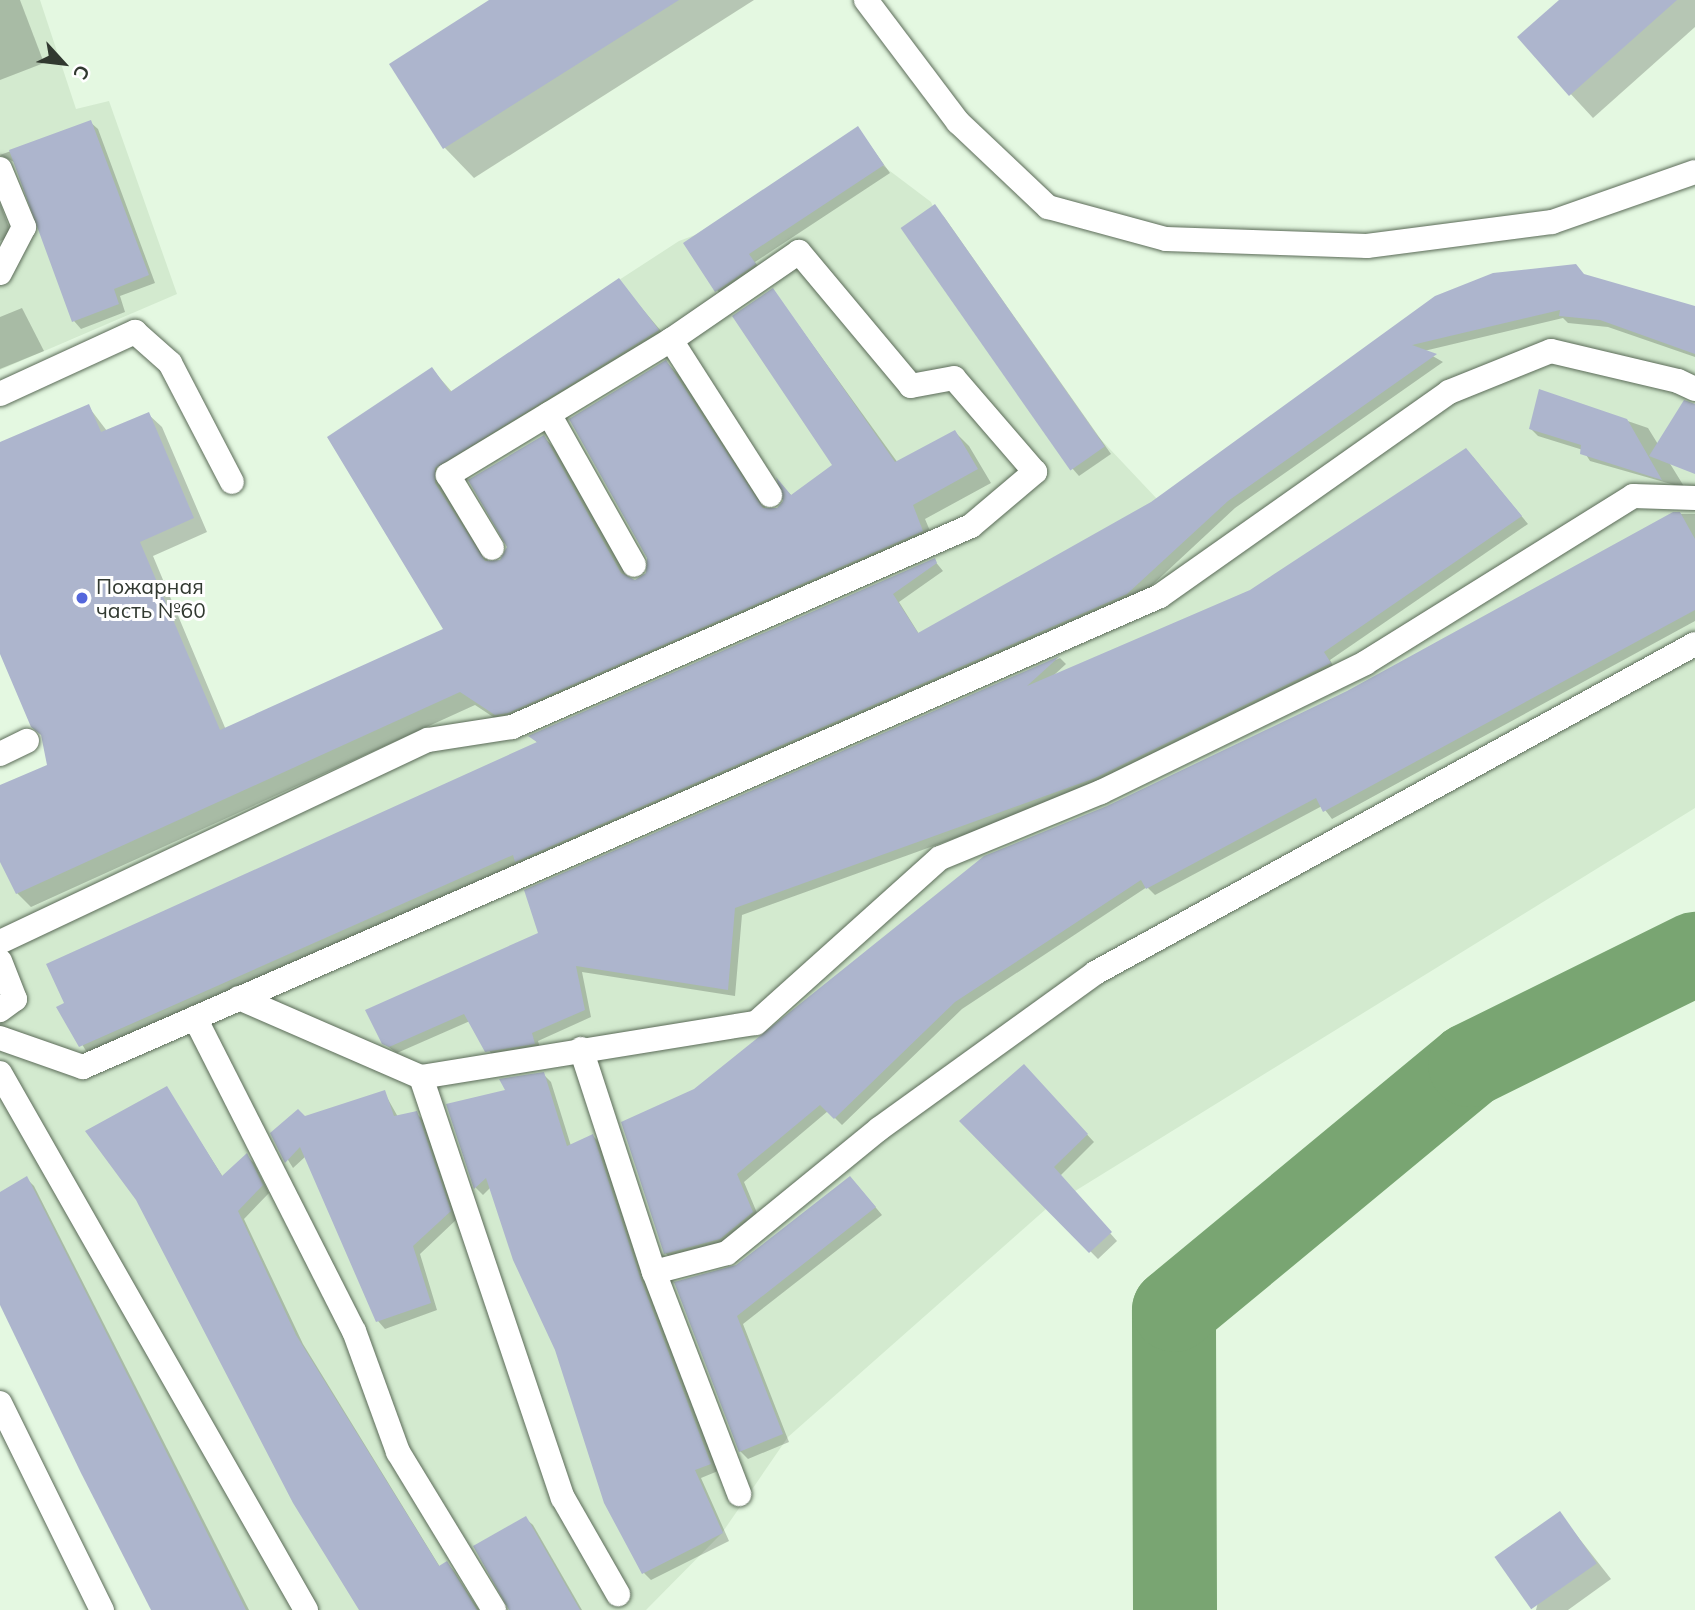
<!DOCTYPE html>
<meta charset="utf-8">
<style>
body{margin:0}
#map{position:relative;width:1695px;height:1610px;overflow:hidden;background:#e4f8e1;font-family:Mulish,sans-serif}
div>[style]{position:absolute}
.built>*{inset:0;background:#d3eacf}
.shadow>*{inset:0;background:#0003}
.river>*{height:84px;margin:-42px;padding:0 42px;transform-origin:42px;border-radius:42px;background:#79a572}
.building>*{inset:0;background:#adb5cd;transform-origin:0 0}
.roads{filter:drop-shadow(0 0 2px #5b6b58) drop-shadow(0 0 2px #5b6b58)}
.service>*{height:24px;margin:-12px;padding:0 12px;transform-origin:12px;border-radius:12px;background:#fff}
.dots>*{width:19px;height:19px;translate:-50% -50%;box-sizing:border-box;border:4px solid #fff;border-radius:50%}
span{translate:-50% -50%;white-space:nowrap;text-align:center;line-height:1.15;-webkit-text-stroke:6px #fff;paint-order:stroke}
.poi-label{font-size:21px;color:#313930}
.left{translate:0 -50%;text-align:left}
.north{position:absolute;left:28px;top:28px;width:70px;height:70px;-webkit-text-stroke:5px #fff;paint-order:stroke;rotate:117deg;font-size:19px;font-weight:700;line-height:28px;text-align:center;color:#313930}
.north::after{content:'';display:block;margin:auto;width:24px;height:32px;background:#313930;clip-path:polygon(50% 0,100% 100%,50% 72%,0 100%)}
</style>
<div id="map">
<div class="built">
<i style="clip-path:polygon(0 0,40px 0,76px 109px,109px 101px,177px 294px,0 370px)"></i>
<i style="clip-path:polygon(882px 165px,931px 202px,976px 307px,1158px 500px,1478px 305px,1585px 292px,1695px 328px,1695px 808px,1046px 1209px,788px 1437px,722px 1533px,646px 1610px,233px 1610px,0 1279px,0 848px,473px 641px,382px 473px,619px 280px,679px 241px)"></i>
</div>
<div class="shadow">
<i style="clip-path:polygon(0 0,20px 0,44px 63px,0 80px)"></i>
<i style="clip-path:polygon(493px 0,754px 0,474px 178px,445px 148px,391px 64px)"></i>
<i style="clip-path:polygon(1562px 0,1695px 0,1695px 27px,1593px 118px,1519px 38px)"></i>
<i style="clip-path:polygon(90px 122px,98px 129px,155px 283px,120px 296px,125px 312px,81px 329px,74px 321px,16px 163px,0 155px)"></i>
<i style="clip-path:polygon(858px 128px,890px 173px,755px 262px,762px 272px,724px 298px,717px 290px)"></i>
<i style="clip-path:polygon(0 203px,12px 236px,0 241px)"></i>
<i style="clip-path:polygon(942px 214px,1111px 454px,1079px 476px,1072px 468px)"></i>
<i style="clip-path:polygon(1586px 277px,1695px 308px,1695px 357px,1608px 327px,1568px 323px,1563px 318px,1424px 351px,1443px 362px,1235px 508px,1135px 601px,88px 1054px,59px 1007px,538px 743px,531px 737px,934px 560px,943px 571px,899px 602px,919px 634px,1152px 503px,1436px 298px)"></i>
<i style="clip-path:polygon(618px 280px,672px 344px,448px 482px,448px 498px,489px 562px,501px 562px,509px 547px,543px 437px,557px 450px,629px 579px,635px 582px,648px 574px,666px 362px,680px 376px,767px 510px,778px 510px,785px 502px,780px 483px,792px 496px,834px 465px,773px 290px,898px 463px,955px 432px,969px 446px,991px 483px,925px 519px,936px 545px,510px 728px,475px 705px,31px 907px,17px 893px,0 858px,0 787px,49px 766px,43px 736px,0 650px,0 444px,88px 406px,107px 431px,148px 414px,162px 427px,207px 532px,153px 556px,226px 730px,445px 629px,329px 438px,432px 369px,452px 392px)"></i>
<i style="clip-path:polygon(22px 308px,44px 351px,0 369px,0 317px)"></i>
<i style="clip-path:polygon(1540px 391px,1648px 428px,1685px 488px,1590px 461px,1583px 450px,1538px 436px,1530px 428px)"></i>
<i style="clip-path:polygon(1473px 457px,1528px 524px,1330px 660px,1336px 671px,1103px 785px,742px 915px,735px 996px,582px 972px,591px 1017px,538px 1041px,541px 1051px,494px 1058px,470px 1021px,397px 1053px,383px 1043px,540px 934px,527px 891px,1060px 658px,1066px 664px,1053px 676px,1251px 591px)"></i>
<i style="clip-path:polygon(1674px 514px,1695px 514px,1695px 621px,1332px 819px,1322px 806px,1155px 895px,1147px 887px,962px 1009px,842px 1125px,828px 1111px,744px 1182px,760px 1220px,728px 1246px,673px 1260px,665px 1253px,695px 1091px,1107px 807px,1348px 692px)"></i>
<i style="clip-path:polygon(543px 1074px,551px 1082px,571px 1146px,593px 1136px,600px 1143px,718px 1471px,701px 1478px,729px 1541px,651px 1580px,644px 1573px,491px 1187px,483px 1195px,476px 1188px,448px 1105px,507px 1091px)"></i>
<i style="clip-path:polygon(1031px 1074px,1094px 1142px,1060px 1176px,1117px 1241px,1098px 1259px,962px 1121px)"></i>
<i style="clip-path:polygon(166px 1088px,223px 1177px,247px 1156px,254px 1163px,269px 1193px,244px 1219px,303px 1344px,440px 1567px,447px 1563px,454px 1571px,479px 1610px,362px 1610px)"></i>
<i style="clip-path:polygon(384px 1092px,398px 1117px,416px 1113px,423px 1120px,457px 1219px,420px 1254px,437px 1310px,385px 1329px,378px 1321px,306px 1156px,293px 1168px,272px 1134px,305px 1118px)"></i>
<i style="clip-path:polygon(27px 1179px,34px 1186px,249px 1610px,155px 1610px,0 1299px,0 1194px)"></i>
<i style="clip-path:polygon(857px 1185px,882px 1215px,743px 1324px,789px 1442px,748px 1459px,740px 1451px,676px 1283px,737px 1266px)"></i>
<i style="clip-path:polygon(1560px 1514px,1611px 1579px,1568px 1610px,1536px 1610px)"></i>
<i style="clip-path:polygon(525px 1518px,533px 1525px,582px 1610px,509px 1610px)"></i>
</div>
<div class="river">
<i style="left:1175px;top:1610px;width:300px;rotate:-90.2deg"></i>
<i style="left:1174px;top:1310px;width:384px;rotate:-39.6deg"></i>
<i style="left:1470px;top:1065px;width:251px;rotate:-26.3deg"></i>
</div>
<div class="building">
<i style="clip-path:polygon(489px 0,679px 0,443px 149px,389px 64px)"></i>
<i style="clip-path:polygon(1559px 0,1677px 0,1569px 96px,1517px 37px)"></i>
<i style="clip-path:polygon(91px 120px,149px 275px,114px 289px,119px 304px,72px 322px,9px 150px)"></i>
<i style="clip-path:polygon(858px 126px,884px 165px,749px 254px,756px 264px,715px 292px,683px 243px)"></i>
<i style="left:935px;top:204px;width:296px;height:42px;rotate:55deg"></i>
<i style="clip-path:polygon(1576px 264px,1584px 274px,1695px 306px,1695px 354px,1600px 320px,1559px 316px,1560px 310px,1412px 345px,1437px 354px,1228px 501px,1127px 594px,515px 862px,513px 855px,79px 1047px,56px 1007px,64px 1003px,46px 964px,537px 742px,528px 736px,935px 558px,937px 563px,893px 594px,918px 633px,1151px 502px,1435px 296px,1493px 273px)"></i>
<i style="clip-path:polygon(619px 278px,659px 330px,435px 468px,435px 483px,485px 561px,500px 560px,507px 547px,468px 480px,544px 435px,621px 573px,635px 580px,646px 573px,647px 558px,569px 419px,666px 360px,763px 508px,777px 508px,783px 501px,776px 477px,791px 495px,832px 465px,732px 316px,773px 288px,895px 462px,955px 430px,978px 469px,913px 505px,923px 531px,508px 713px,495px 715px,460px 692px,16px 894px,0 862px,0 785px,47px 765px,41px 735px,31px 727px,0 654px,0 442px,89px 404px,101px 432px,149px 412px,194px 518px,140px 542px,220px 730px,443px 629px,327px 437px,432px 367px,450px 392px)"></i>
<i style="clip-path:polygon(1539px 389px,1627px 419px,1662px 480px,1580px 454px,1581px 445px,1529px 429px)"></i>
<i style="clip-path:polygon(1684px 400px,1695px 404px,1695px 474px,1649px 456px)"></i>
<i style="clip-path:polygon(1466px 448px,1522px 516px,1324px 652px,1331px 663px,1095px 778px,735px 908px,728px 990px,576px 966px,585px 1010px,532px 1033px,535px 1044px,485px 1052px,464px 1014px,389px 1047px,382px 1044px,365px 1010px,538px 933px,524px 890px,1060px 656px,1027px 686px,1250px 590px)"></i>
<i style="clip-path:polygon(1673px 512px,1680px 512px,1695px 539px,1695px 610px,1323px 812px,1316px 798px,1146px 889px,1141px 880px,955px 1002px,834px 1119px,820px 1105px,737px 1174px,753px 1212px,720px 1239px,664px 1254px,621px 1122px,694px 1089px,984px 856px,1107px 806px,1347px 691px)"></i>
<i style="clip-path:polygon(1024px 1064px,1088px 1134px,1054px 1167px,1112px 1232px,1089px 1253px,959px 1121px)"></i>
<i style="clip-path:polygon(544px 1072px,567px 1146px,593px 1134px,640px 1277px,711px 1464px,695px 1470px,723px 1533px,642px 1574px,604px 1503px,555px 1350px,513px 1260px,486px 1178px,474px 1189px,446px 1104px,505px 1090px,499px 1079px)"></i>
<i style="clip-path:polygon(167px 1086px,222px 1176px,247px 1153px,263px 1185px,238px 1211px,296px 1335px,439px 1566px,447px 1561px,477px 1610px,359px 1610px,293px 1503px,136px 1200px,85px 1131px)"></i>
<i style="clip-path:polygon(385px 1090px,394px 1116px,417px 1111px,451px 1211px,413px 1246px,431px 1303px,376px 1322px,300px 1147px,285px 1163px,270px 1133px,298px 1109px,305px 1116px)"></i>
<i style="clip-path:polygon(27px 1176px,246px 1610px,151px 1610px,81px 1473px,0 1305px,0 1192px)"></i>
<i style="clip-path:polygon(850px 1176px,876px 1207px,737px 1316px,783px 1434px,739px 1452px,674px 1282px,736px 1265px)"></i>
<i style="left:1560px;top:1511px;width:64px;height:80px;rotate:55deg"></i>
<i style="clip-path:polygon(526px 1516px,580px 1610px,509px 1610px,473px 1546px)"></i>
</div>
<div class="roads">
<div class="service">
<i style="left:866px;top:0;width:153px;rotate:53deg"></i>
<i style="left:958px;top:122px;width:124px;rotate:43.4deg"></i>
<i style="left:1048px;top:207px;width:122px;rotate:15.2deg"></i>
<i style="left:1166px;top:239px;width:201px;rotate:2deg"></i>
<i style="left:1367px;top:246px;width:187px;rotate:-7.4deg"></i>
<i style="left:1552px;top:222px;width:151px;rotate:-19.3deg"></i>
<i style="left:0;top:169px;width:63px;rotate:67.5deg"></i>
<i style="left:24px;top:227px;width:52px;rotate:117.6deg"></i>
<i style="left:671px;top:340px;width:184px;rotate:57.4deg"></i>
<i style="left:0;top:394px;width:149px;rotate:-24.7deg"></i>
<i style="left:135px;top:332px;width:47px;rotate:41.5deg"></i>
<i style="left:170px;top:363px;width:134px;rotate:62.5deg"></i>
<i style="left:549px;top:414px;width:173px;rotate:60.6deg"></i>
<i style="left:0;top:754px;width:30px;rotate:-26deg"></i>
<i style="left:0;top:942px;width:473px;rotate:-25.3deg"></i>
<i style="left:428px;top:740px;width:85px;rotate:-8.8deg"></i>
<i style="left:512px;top:727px;width:501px;rotate:-23.65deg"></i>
<i style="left:971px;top:526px;width:84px;rotate:-40.2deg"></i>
<i style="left:1035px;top:472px;width:124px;rotate:-130.8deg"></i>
<i style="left:954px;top:378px;width:44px;rotate:169.5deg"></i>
<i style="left:911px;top:386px;width:175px;rotate:-129.9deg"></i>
<i style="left:799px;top:252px;width:155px;rotate:145.5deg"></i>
<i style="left:671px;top:340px;width:261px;rotate:148.8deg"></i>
<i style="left:448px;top:475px;width:85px;rotate:58.9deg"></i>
<i style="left:0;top:961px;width:41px;rotate:68.5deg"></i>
<i style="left:15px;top:999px;width:19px;rotate:144deg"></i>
<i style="left:239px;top:998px;width:198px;rotate:23.5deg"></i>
<i style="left:421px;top:1077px;width:339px;rotate:-9.2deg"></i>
<i style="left:756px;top:1023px;width:247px;rotate:-41.9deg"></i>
<i style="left:940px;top:858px;width:174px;rotate:-22.3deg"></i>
<i style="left:1101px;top:792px;width:294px;rotate:-26deg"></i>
<i style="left:1365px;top:663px;width:316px;rotate:-31.9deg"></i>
<i style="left:1633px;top:496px;width:62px;rotate:1.8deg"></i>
<i style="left:195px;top:1018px;width:351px;rotate:63.1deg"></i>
<i style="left:354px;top:1331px;width:129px;rotate:70deg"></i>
<i style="left:398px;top:1452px;width:185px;rotate:58.7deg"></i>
<i style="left:0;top:1038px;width:88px;rotate:19.3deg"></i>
<i style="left:83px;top:1067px;width:1175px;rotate:-23.62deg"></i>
<i style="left:1160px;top:596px;width:354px;rotate:-35.2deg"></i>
<i style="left:1449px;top:392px;width:110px;rotate:-21.9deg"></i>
<i style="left:1551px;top:351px;width:130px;rotate:13.3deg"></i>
<i style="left:1678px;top:381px;width:19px;rotate:25deg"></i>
<i style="left:581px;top:1049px;width:235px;rotate:71.9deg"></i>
<i style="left:654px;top:1272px;width:75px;rotate:-14.6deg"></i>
<i style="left:727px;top:1253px;width:196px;rotate:-39.2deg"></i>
<i style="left:879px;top:1129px;width:266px;rotate:-35.8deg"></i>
<i style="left:1095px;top:973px;width:684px;rotate:-28.74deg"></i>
<i style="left:0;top:1073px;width:618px;rotate:60.32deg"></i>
<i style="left:421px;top:1077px;width:444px;rotate:71.4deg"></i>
<i style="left:563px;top:1498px;width:111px;rotate:60.2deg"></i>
<i style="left:654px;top:1272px;width:238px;rotate:69deg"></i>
<i style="left:0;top:1403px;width:231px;rotate:63.8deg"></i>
</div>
</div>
<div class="dots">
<i style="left:82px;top:598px;background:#5466dc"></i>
</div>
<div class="poi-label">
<span class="left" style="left:96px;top:598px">Пожарная<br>часть №60</span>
</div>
<div class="north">С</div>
</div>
